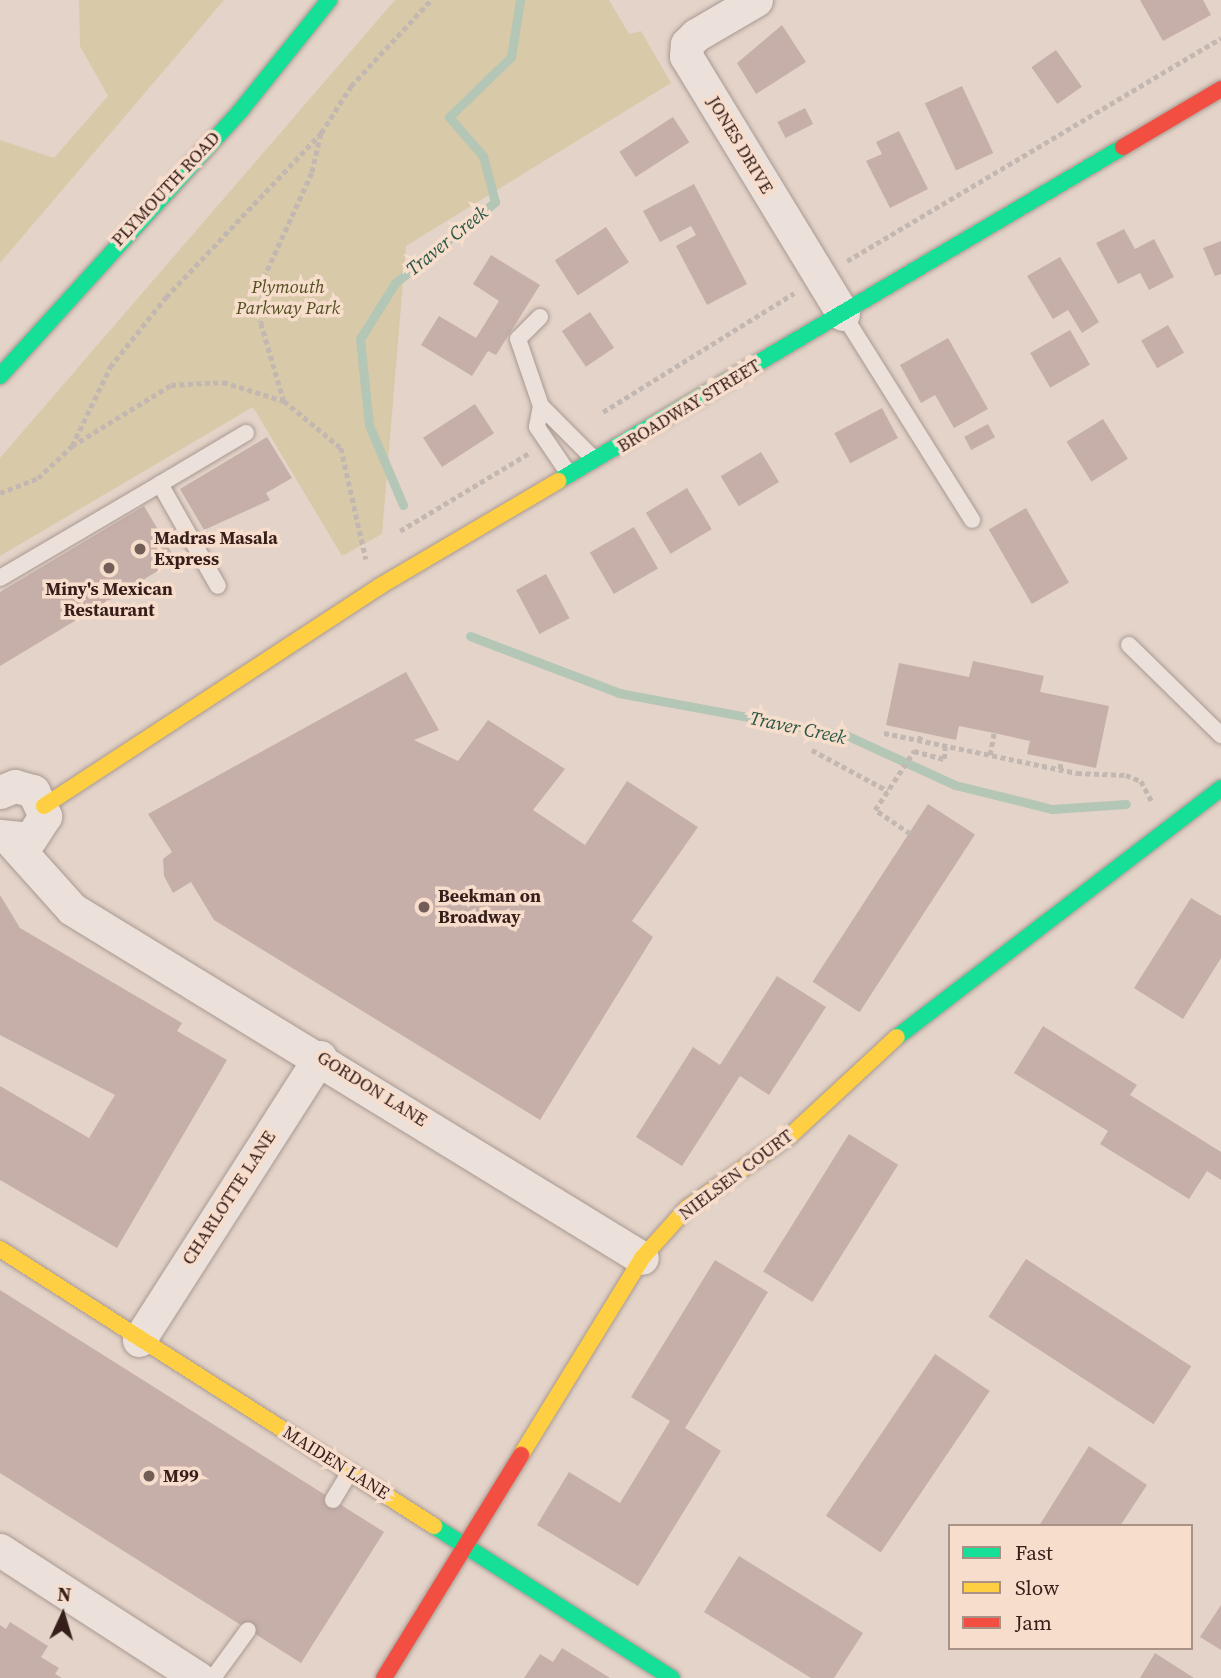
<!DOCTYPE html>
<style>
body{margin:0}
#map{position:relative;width:1221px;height:1678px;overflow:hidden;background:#e4d3c8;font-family:"Source Serif 4",serif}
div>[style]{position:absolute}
.green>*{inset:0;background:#d8c9a9}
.stream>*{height:9px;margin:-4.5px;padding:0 4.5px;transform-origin:4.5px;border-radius:4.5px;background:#b4c6b5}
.building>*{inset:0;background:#c7afa9;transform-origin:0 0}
.path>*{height:4.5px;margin-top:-2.25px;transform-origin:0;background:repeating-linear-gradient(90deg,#c3b7b1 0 5px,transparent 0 8.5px)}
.roads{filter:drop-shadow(0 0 2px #a89992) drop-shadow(0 0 2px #a89992)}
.lane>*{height:16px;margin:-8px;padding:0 8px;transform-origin:8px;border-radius:8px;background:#ebe1da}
.street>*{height:33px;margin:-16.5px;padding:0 16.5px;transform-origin:16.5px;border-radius:16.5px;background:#ebe1da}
.fast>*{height:16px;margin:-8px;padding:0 8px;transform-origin:8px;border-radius:8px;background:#16e098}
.slow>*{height:16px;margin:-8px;padding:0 8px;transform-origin:8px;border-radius:8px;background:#ffcf43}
.jam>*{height:16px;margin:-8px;padding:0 8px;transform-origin:8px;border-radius:8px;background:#f24e42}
.dots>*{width:19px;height:19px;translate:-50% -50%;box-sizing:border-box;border:4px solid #f7ddcc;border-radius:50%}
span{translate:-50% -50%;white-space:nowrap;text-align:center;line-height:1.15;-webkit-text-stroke:7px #f7ddcc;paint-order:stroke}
.street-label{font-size:18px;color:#361f1a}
.park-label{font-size:18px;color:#535020;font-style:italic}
.poi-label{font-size:18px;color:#361f1a;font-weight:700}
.left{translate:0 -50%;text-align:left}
.water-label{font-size:19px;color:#295745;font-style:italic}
.legend{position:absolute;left:948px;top:1524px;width:245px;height:126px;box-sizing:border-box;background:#f7ddcc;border:2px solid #aa9185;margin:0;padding:9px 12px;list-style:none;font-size:21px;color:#361f1a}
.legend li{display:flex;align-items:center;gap:14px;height:35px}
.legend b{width:35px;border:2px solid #aa9185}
.north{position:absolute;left:28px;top:1580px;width:70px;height:70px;-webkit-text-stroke:5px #f7ddcc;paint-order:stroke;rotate:4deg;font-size:19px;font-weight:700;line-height:28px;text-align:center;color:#361f1a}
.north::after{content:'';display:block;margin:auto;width:24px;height:32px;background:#361f1a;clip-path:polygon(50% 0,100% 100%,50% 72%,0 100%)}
</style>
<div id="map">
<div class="green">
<i style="clip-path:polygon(79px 0,224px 0,0 263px,0 140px,54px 158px,108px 96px,80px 46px)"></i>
<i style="clip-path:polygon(395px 0,609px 0,629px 34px,641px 31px,671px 83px,406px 246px,382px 534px,342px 556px,253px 407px,0 556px,0 458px)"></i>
</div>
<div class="stream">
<i style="left:403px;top:505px;width:87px;rotate:-113deg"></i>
<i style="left:369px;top:425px;width:86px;rotate:-96deg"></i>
<i style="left:360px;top:339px;width:66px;rotate:-58deg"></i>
<i style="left:395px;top:283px;width:129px;rotate:-39deg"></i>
<i style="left:495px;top:202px;width:48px;rotate:-104.6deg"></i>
<i style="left:483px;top:156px;width:52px;rotate:-131.1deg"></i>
<i style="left:449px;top:117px;width:86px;rotate:-44.1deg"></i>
<i style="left:511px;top:57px;width:58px;rotate:-81deg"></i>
<i style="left:470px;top:636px;width:160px;rotate:20.9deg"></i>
<i style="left:619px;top:693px;width:233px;rotate:10.6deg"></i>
<i style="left:848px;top:736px;width:118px;rotate:24.6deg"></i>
<i style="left:955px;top:785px;width:100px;rotate:13.9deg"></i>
<i style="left:1052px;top:809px;width:74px;rotate:-3.9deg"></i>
</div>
<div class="building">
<i style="clip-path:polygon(1140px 0,1203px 0,1211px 15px,1163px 41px)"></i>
<i style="clip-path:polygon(782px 25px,806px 62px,756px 94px,737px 63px)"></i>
<i style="left:1056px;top:50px;width:45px;height:30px;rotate:55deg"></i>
<i style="left:962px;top:86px;width:74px;height:41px;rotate:65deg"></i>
<i style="left:805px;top:108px;width:18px;height:31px;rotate:63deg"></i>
<i style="left:673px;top:117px;width:30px;height:64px;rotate:57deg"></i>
<i style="clip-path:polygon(899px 131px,928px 189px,890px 208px,866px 161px,882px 154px,876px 142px)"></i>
<i style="clip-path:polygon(694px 184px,747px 284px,707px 305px,676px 246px,696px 235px,691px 226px,660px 242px,643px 211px)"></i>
<i style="left:606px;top:227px;width:42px;height:61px;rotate:57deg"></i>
<i style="clip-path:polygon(1124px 229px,1135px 249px,1154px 239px,1174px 277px,1149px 290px,1140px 273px,1118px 284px,1096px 243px)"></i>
<i style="clip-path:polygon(1221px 241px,1221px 274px,1215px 276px,1203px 248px)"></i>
<i style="clip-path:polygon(491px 255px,540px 285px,496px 355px,488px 351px,472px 376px,421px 345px,439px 316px,476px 338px,499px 301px,473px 284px)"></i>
<i style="clip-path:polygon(1060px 257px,1099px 322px,1082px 333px,1068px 310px,1053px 319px,1027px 276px)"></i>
<i style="left:590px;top:312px;width:43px;height:34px;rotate:56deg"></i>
<i style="left:1168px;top:325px;width:32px;height:31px;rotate:60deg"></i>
<i style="left:1070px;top:330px;width:40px;height:46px;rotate:60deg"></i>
<i style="clip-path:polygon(948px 338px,988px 409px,954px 428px,935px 395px,921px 403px,900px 365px)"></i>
<i style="left:475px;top:404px;width:35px;height:62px;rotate:57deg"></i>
<i style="left:882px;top:408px;width:34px;height:54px;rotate:62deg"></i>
<i style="left:1103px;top:419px;width:47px;height:43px;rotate:58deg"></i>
<i style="left:988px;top:424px;width:15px;height:27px;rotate:62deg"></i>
<i style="clip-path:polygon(267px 437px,292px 478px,266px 493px,270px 500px,204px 530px,180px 489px)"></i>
<i style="left:761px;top:452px;width:35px;height:47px;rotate:59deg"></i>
<i style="left:687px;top:488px;width:48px;height:48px;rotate:59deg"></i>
<i style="clip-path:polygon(144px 506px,176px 560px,0 666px,0 592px)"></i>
<i style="left:1026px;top:508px;width:86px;height:43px;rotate:60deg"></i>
<i style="left:634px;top:527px;width:48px;height:51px;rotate:60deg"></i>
<i style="left:546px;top:574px;width:50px;height:34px;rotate:62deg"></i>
<i style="clip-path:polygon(973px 661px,1044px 676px,1040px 692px,1109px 706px,1096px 768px,1027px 754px,1030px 741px,994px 733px,959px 726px,956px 740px,886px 725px,899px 663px,969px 677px)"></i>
<i style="clip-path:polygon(406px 672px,439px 730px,414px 740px,458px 761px,488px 720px,565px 769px,533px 810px,585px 845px,627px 781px,698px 827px,632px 921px,653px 937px,540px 1120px,214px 920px,191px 882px,173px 893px,164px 876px,163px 859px,172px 852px,148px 814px)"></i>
<i style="left:928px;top:804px;width:56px;height:212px;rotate:33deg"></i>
<i style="clip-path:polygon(0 895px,20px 928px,182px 1023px,177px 1031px,227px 1060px,117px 1248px,0 1180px,0 1086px,89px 1138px,115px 1095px,0 1035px)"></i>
<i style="clip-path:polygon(1191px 898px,1221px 916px,1221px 958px,1183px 1019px,1134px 988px)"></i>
<i style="clip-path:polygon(777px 976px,826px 1007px,769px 1095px,740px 1076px,682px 1166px,636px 1137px,693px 1047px,720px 1065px)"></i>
<i style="clip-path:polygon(1043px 1026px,1137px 1085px,1130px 1095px,1221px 1152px,1221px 1180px,1207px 1171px,1189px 1199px,1100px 1144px,1108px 1131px,1014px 1073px)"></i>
<i style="left:849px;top:1134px;width:58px;height:162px;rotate:32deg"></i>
<i style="left:1026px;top:1259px;width:197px;height:69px;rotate:33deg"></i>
<i style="clip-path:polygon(715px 1260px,768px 1292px,685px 1428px,721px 1451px,638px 1586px,537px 1525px,569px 1472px,620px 1503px,670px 1421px,631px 1397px)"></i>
<i style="clip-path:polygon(0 1290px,384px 1532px,301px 1663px,0 1473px)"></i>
<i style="left:935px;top:1354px;width:66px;height:195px;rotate:34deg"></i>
<i style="clip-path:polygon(1089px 1446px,1147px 1485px,1120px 1526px,1039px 1526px)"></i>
<i style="clip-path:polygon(739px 1556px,863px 1633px,834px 1678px,811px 1678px,704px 1612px)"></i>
<i style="clip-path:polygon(1221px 1605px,1221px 1650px,1200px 1637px)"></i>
<i style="clip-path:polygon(10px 1622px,48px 1646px,41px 1657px,59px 1668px,55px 1674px,62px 1678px,0 1678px,0 1625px,6px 1629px)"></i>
<i style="clip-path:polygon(562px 1648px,610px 1678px,524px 1678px,540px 1654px,553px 1662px)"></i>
<i style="clip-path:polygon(1155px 1653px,1194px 1678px,1140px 1678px)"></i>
</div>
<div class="path">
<i style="left:321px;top:134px;width:40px;rotate:103deg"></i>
<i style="left:312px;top:173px;width:115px;rotate:114.6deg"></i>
<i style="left:264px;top:278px;width:45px;rotate:93.8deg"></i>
<i style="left:261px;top:323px;width:81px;rotate:73.6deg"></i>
<i style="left:284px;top:401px;width:74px;rotate:39.5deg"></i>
<i style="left:341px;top:448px;width:114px;rotate:77.3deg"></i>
<i style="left:847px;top:261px;width:435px;rotate:-30.8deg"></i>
<i style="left:603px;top:412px;width:225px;rotate:-31.9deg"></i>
<i style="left:72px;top:446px;width:88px;rotate:-64.3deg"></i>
<i style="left:110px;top:367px;width:90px;rotate:-51.3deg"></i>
<i style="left:166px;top:297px;width:226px;rotate:-46.6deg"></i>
<i style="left:321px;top:133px;width:56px;rotate:-57.4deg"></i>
<i style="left:351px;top:86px;width:117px;rotate:-47.1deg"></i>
<i style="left:0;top:493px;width:41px;rotate:-21.5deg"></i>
<i style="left:38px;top:478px;width:47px;rotate:-43.3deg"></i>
<i style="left:72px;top:446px;width:116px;rotate:-31.6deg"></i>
<i style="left:171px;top:385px;width:52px;rotate:-3.3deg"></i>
<i style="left:223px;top:382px;width:64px;rotate:17.3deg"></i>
<i style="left:400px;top:531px;width:153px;rotate:-31.1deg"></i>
<i style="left:884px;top:733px;width:197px;rotate:11.7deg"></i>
<i style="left:1077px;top:773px;width:49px;rotate:2.3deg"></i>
<i style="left:1126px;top:775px;width:16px;rotate:22deg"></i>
<i style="left:1141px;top:781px;width:24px;rotate:62deg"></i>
<i style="left:919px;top:741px;width:8px;rotate:-76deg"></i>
<i style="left:812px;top:750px;width:86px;rotate:28.3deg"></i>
<i style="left:990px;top:755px;width:22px;rotate:-80deg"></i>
<i style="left:1060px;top:769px;width:8px;rotate:-83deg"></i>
<i style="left:910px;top:834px;width:42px;rotate:-145.6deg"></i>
<i style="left:875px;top:810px;width:71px;rotate:-56.5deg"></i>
<i style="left:914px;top:751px;width:31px;rotate:15deg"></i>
<i style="left:944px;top:759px;width:12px;rotate:-85deg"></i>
</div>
<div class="roads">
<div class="lane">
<i style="left:843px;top:314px;width:243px;rotate:57.9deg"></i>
<i style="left:540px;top:317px;width:31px;rotate:135deg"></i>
<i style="left:518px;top:339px;width:71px;rotate:71.1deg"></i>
<i style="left:541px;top:406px;width:21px;rotate:101deg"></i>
<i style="left:537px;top:427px;width:57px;rotate:55.8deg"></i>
<i style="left:541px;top:406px;width:75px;rotate:45deg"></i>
<i style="left:160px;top:484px;width:100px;rotate:-30.7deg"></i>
<i style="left:0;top:578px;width:186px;rotate:-30.4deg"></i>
<i style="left:160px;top:484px;width:117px;rotate:60.4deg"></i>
<i style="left:1129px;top:645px;width:129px;rotate:44.4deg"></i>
<i style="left:333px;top:1500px;width:33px;rotate:-59deg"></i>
<i style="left:213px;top:1678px;width:59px;rotate:-53.9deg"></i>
</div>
<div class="street">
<i style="left:756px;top:0;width:69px;rotate:149.7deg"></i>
<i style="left:696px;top:35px;width:13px;rotate:135deg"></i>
<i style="left:687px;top:44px;width:12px;rotate:95deg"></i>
<i style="left:686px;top:56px;width:302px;rotate:58.7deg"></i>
<i style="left:0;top:792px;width:16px;rotate:-22deg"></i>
<i style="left:15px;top:786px;width:19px;rotate:16deg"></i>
<i style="left:33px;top:791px;width:28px;rotate:64deg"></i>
<i style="left:45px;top:816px;width:27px;rotate:123deg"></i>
<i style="left:30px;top:839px;width:30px;rotate:-174deg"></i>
<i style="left:11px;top:841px;width:91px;rotate:48.1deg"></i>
<i style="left:72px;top:909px;width:668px;rotate:31.48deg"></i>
<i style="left:139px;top:1340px;width:336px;rotate:-57.4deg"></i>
<i style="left:0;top:1550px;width:236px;rotate:32.9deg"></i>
</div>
<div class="fast">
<i style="left:0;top:376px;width:359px;rotate:-47.8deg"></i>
<i style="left:241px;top:110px;width:141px;rotate:-51.3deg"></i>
<i style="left:558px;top:481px;width:656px;rotate:-30.59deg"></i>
<i style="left:897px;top:1037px;width:409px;rotate:-37.5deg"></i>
<i style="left:434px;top:1526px;width:282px;rotate:32.6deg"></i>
</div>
<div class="slow">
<i style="left:44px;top:806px;width:402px;rotate:-33.2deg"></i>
<i style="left:380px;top:586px;width:207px;rotate:-30.5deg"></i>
<i style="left:0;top:1249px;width:515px;rotate:32.55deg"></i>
<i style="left:521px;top:1455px;width:231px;rotate:-58.4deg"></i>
<i style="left:642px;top:1258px;width:67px;rotate:-48deg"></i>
<i style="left:687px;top:1208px;width:127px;rotate:-35.1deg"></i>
<i style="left:791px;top:1135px;width:144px;rotate:-42.8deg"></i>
</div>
<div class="jam">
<i style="left:1123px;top:147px;width:114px;rotate:-30.6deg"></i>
<i style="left:384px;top:1678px;width:262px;rotate:-58.4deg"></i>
</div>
</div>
<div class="dots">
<i style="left:140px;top:549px;background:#735e57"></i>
<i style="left:109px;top:568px;background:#735e57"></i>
<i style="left:424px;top:907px;background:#735e57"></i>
<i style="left:149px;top:1476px;background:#735e57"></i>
</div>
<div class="street-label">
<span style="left:740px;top:145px;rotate:59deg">JONES DRIVE</span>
<span style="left:166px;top:189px;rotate:-47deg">PLYMOUTH ROAD</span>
<span style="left:689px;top:406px;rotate:-31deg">BROADWAY STREET</span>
<span style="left:372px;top:1089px;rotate:32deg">GORDON LANE</span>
<span style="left:736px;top:1175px;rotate:-37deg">NIELSEN COURT</span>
<span style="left:229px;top:1198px;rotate:-57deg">CHARLOTTE LANE</span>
<span style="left:336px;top:1463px;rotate:32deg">MAIDEN LANE</span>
</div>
<div class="park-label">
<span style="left:288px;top:298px">Plymouth<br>Parkway Park</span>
</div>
<div class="poi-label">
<span class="left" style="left:154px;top:549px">Madras Masala<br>Express</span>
<span style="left:109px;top:600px">Miny's Mexican<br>Restaurant</span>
<span class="left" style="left:438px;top:907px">Beekman on<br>Broadway</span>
<span class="left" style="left:163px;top:1476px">M99</span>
</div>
<div class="water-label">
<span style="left:447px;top:241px;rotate:-39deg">Traver Creek</span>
<span style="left:798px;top:728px;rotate:12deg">Traver Creek</span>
</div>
<ul class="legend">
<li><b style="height:9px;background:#16e098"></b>Fast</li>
<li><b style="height:9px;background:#ffcf43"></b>Slow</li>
<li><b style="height:9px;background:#f24e42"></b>Jam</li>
</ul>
<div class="north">N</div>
</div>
